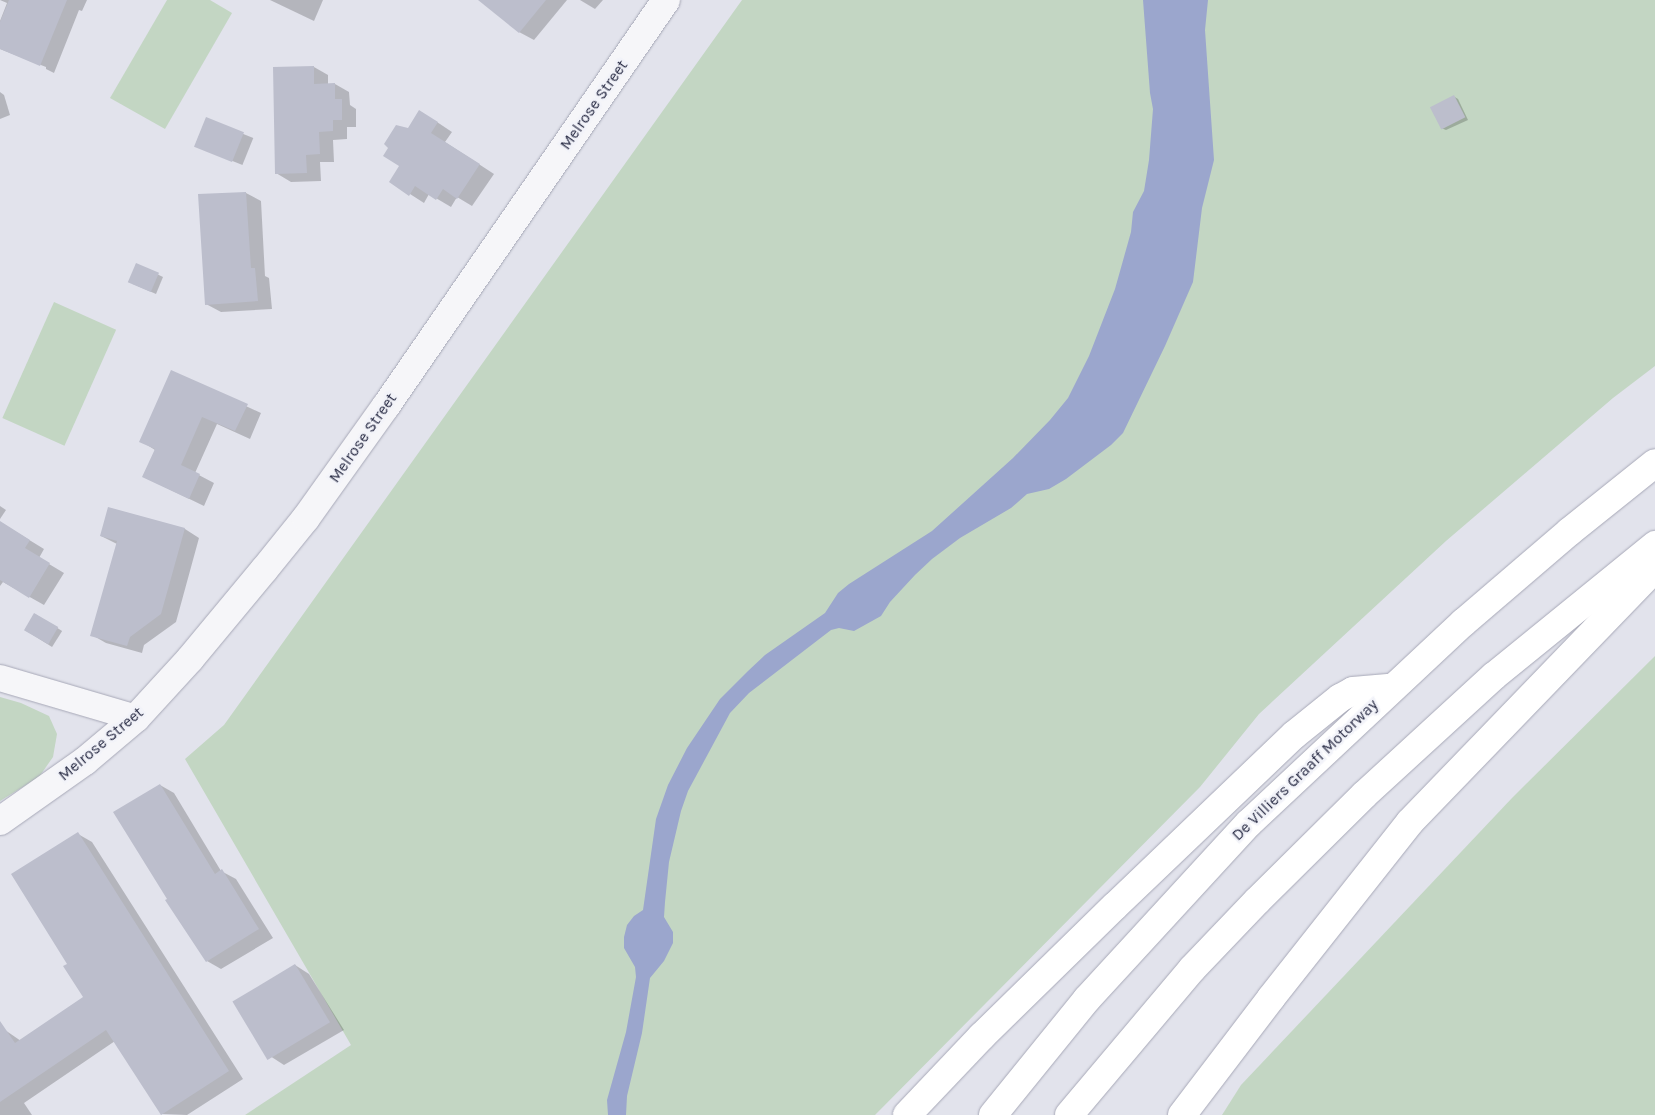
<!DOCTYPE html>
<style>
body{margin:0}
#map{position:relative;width:1655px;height:1115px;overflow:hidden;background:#e2e3ec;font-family:Karla,sans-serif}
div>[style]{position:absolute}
.green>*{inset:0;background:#c3d6c3;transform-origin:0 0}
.water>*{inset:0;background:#9ba6cd}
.shadow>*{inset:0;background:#0003;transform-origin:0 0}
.building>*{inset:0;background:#bcbecc;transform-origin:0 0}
.roads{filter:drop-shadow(0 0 1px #a7a8b7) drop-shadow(0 0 1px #a7a8b7)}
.minor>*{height:26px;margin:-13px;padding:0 13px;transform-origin:13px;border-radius:13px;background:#f6f6f9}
.tertiary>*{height:28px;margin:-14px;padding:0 14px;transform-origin:14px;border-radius:14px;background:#f6f6f9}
.motorway>*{height:28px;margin:-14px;padding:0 14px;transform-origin:14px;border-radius:14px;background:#fff}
span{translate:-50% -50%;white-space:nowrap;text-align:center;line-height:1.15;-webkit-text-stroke:5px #f2f3f9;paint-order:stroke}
.street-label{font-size:16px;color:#292c45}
</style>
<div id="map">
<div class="green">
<i style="clip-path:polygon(167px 0,210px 0,232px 13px,165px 129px,110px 98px)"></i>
<i style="clip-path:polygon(742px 0,1655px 0,1655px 366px,1613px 398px,1446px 541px,1259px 714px,1200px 787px,875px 1115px,245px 1115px,351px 1045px,185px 759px,224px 725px)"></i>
<i style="left:54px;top:302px;width:68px;height:127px;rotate:24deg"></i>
<i style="clip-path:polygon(1655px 656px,1655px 1115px,1222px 1115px,1241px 1085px,1512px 798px)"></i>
<i style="clip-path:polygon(0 697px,21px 703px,49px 716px,57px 734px,53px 757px,39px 777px,0 801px)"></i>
</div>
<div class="water">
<i style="clip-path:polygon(1143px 0,1208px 0,1205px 30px,1214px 160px,1202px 208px,1193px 282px,1165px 346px,1123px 433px,1111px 445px,1066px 479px,1049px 489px,1027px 494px,1011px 508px,960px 538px,932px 559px,915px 575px,890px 602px,881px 616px,854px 631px,839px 628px,831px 630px,749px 693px,730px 713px,688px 791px,681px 811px,669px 862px,665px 902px,664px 917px,673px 932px,673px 943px,664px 961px,650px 978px,642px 1033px,627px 1096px,626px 1115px,608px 1115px,607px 1100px,626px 1032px,636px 977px,635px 967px,624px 948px,624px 937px,627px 925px,634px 916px,643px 910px,656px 819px,668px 785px,687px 748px,720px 699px,748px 671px,765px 655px,825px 613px,838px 593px,849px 584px,932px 531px,1013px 458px,1050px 420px,1068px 398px,1089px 356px,1115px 289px,1131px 232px,1133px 212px,1144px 191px,1149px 160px,1153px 109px,1150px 93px)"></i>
</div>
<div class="shadow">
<i style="clip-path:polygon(0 0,87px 0,82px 11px,79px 10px,54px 73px,46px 69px,46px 67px,0 49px,0 21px,7px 3px)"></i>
<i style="clip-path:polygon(270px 0,323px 0,314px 21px)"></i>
<i style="clip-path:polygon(480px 0,567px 0,534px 40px,519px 32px)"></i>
<i style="clip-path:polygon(580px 0,603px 0,595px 9px)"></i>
<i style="clip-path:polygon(314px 67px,328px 75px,328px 84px,335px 84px,349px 92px,350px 105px,356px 109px,356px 127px,347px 127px,347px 139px,333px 140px,334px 162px,320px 162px,321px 181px,291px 182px,276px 173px)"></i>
<i style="clip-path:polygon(0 92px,4px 95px,10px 115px,0 119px)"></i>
<i style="clip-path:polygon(1453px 96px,1458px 99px,1468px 120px,1446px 130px,1441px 128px)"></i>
<i style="left:206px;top:119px;width:51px;height:29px;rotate:22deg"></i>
<i style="clip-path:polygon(434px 120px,452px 132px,445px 142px,494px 174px,472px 206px,457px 197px,451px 207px,429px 194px,424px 203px,410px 194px,401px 166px,408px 129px)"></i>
<i style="clip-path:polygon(246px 193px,261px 201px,265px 276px,269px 278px,272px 309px,221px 312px,206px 304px,199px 195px)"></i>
<i style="clip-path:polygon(136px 264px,163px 277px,156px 294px,133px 284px)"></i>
<i style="clip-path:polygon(172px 372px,261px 413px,250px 439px,217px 424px,195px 473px,214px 483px,204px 506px,144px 477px,155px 450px,141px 441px)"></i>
<i style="clip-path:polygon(0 506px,6px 510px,0 519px)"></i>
<i style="clip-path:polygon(109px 508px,185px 529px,199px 538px,176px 622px,144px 645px,142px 653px,106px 643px,92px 635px,117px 544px,101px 536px)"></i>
<i style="clip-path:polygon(0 522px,44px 549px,39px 558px,64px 573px,44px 605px,3px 582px,0 586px)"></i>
<i style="left:35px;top:614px;width:32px;height:19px;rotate:32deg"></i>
<i style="clip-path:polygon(160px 785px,174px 793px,221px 871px,236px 879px,273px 938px,221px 969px,207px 961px)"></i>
<i style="clip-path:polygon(78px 834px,92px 842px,243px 1079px,187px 1115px,162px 1114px,115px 1041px,24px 1103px,32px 1115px,0 1115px,0 1034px,5px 1030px,21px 1041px,85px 997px,69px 964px)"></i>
<i style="clip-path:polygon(295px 965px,309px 974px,344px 1030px,284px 1065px,270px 1056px)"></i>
</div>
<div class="building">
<i style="clip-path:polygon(9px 0,67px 0,40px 66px,0 49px,0 22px)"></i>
<i style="clip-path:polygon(478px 0,546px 0,519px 33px)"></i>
<i style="clip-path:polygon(314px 66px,314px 84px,335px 83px,335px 99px,342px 99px,342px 120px,333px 120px,333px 131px,319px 132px,320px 154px,306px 155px,307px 173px,275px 174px,273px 67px)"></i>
<i style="left:1454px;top:95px;width:25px;height:27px;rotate:63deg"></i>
<i style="clip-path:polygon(419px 110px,438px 122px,431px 133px,480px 164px,457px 199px,443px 189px,436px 200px,415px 186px,409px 196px,389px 182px,399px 166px,383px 156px,388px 148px,384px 144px,396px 125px,408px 128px)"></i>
<i style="left:206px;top:117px;width:41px;height:32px;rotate:22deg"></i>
<i style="clip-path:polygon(246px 192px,251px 268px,255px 268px,258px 301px,205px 305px,198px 194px)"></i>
<i style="left:136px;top:263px;width:25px;height:21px;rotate:23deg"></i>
<i style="clip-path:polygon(171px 370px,248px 404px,235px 431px,202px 417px,181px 465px,200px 474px,189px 499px,142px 477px,155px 449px,139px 442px)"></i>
<i style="clip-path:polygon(108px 507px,185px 528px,161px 614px,130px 637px,127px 646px,90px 636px,117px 541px,100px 536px)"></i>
<i style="clip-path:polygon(0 521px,30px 540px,25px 548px,50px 563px,29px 598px,0 580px)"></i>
<i style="left:34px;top:613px;width:28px;height:20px;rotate:30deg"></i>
<i style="clip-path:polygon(160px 784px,215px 874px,222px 869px,259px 929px,206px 962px,165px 900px,167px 899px,113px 812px)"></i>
<i style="clip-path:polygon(78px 832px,229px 1071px,161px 1115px,106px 1030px,0 1102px,0 1021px,15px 1043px,83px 997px,63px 966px,67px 964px,11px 874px)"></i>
<i style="left:295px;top:964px;width:68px;height:73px;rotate:59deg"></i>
</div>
<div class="roads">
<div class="minor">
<i style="left:0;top:678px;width:142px;rotate:16.4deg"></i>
</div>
<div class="tertiary">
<i style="left:0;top:821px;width:104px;rotate:-35.2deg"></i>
<i style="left:85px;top:761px;width:67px;rotate:-40.1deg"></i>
<i style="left:136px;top:718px;width:80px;rotate:-47.5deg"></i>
<i style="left:190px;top:659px;width:116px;rotate:-50.3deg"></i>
<i style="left:264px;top:570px;width:67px;rotate:-51.1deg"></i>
<i style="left:306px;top:518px;width:138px;rotate:-54.5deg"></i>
<i style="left:386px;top:406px;width:493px;rotate:-55.4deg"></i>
</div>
<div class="motorway">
<i style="left:907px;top:1115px;width:108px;rotate:-46.5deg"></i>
<i style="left:981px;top:1037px;width:187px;rotate:-44.4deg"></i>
<i style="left:1115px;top:906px;width:248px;rotate:-43.7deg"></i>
<i style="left:1294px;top:735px;width:59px;rotate:-38.8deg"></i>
<i style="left:1340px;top:698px;width:15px;rotate:-28deg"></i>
<i style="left:1353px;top:691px;width:38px;rotate:-5deg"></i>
<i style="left:993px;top:1115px;width:149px;rotate:-51deg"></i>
<i style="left:1087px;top:999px;width:239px;rotate:-47.4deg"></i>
<i style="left:1249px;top:823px;width:294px;rotate:-43.1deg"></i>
<i style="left:1464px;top:622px;width:138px;rotate:-40.6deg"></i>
<i style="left:1569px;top:532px;width:110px;rotate:-38.7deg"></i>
<i style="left:1069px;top:1115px;width:191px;rotate:-49.9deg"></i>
<i style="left:1192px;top:969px;width:94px;rotate:-46.3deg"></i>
<i style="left:1257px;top:901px;width:151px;rotate:-44.7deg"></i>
<i style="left:1364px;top:795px;width:176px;rotate:-42.5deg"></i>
<i style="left:1494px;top:676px;width:208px;rotate:-39.1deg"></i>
<i style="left:1182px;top:1115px;width:147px;rotate:-52.7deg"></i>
<i style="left:1271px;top:998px;width:224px;rotate:-51.7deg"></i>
<i style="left:1410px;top:822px;width:353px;rotate:-46deg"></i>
</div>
</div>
<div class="street-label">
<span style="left:594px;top:105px;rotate:-55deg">Melrose Street</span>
<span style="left:363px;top:438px;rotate:-55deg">Melrose Street</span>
<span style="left:101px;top:744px;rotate:-40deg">Melrose Street</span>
<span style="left:1305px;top:770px;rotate:-44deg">De Villiers Graaff Motorway</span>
</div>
</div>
